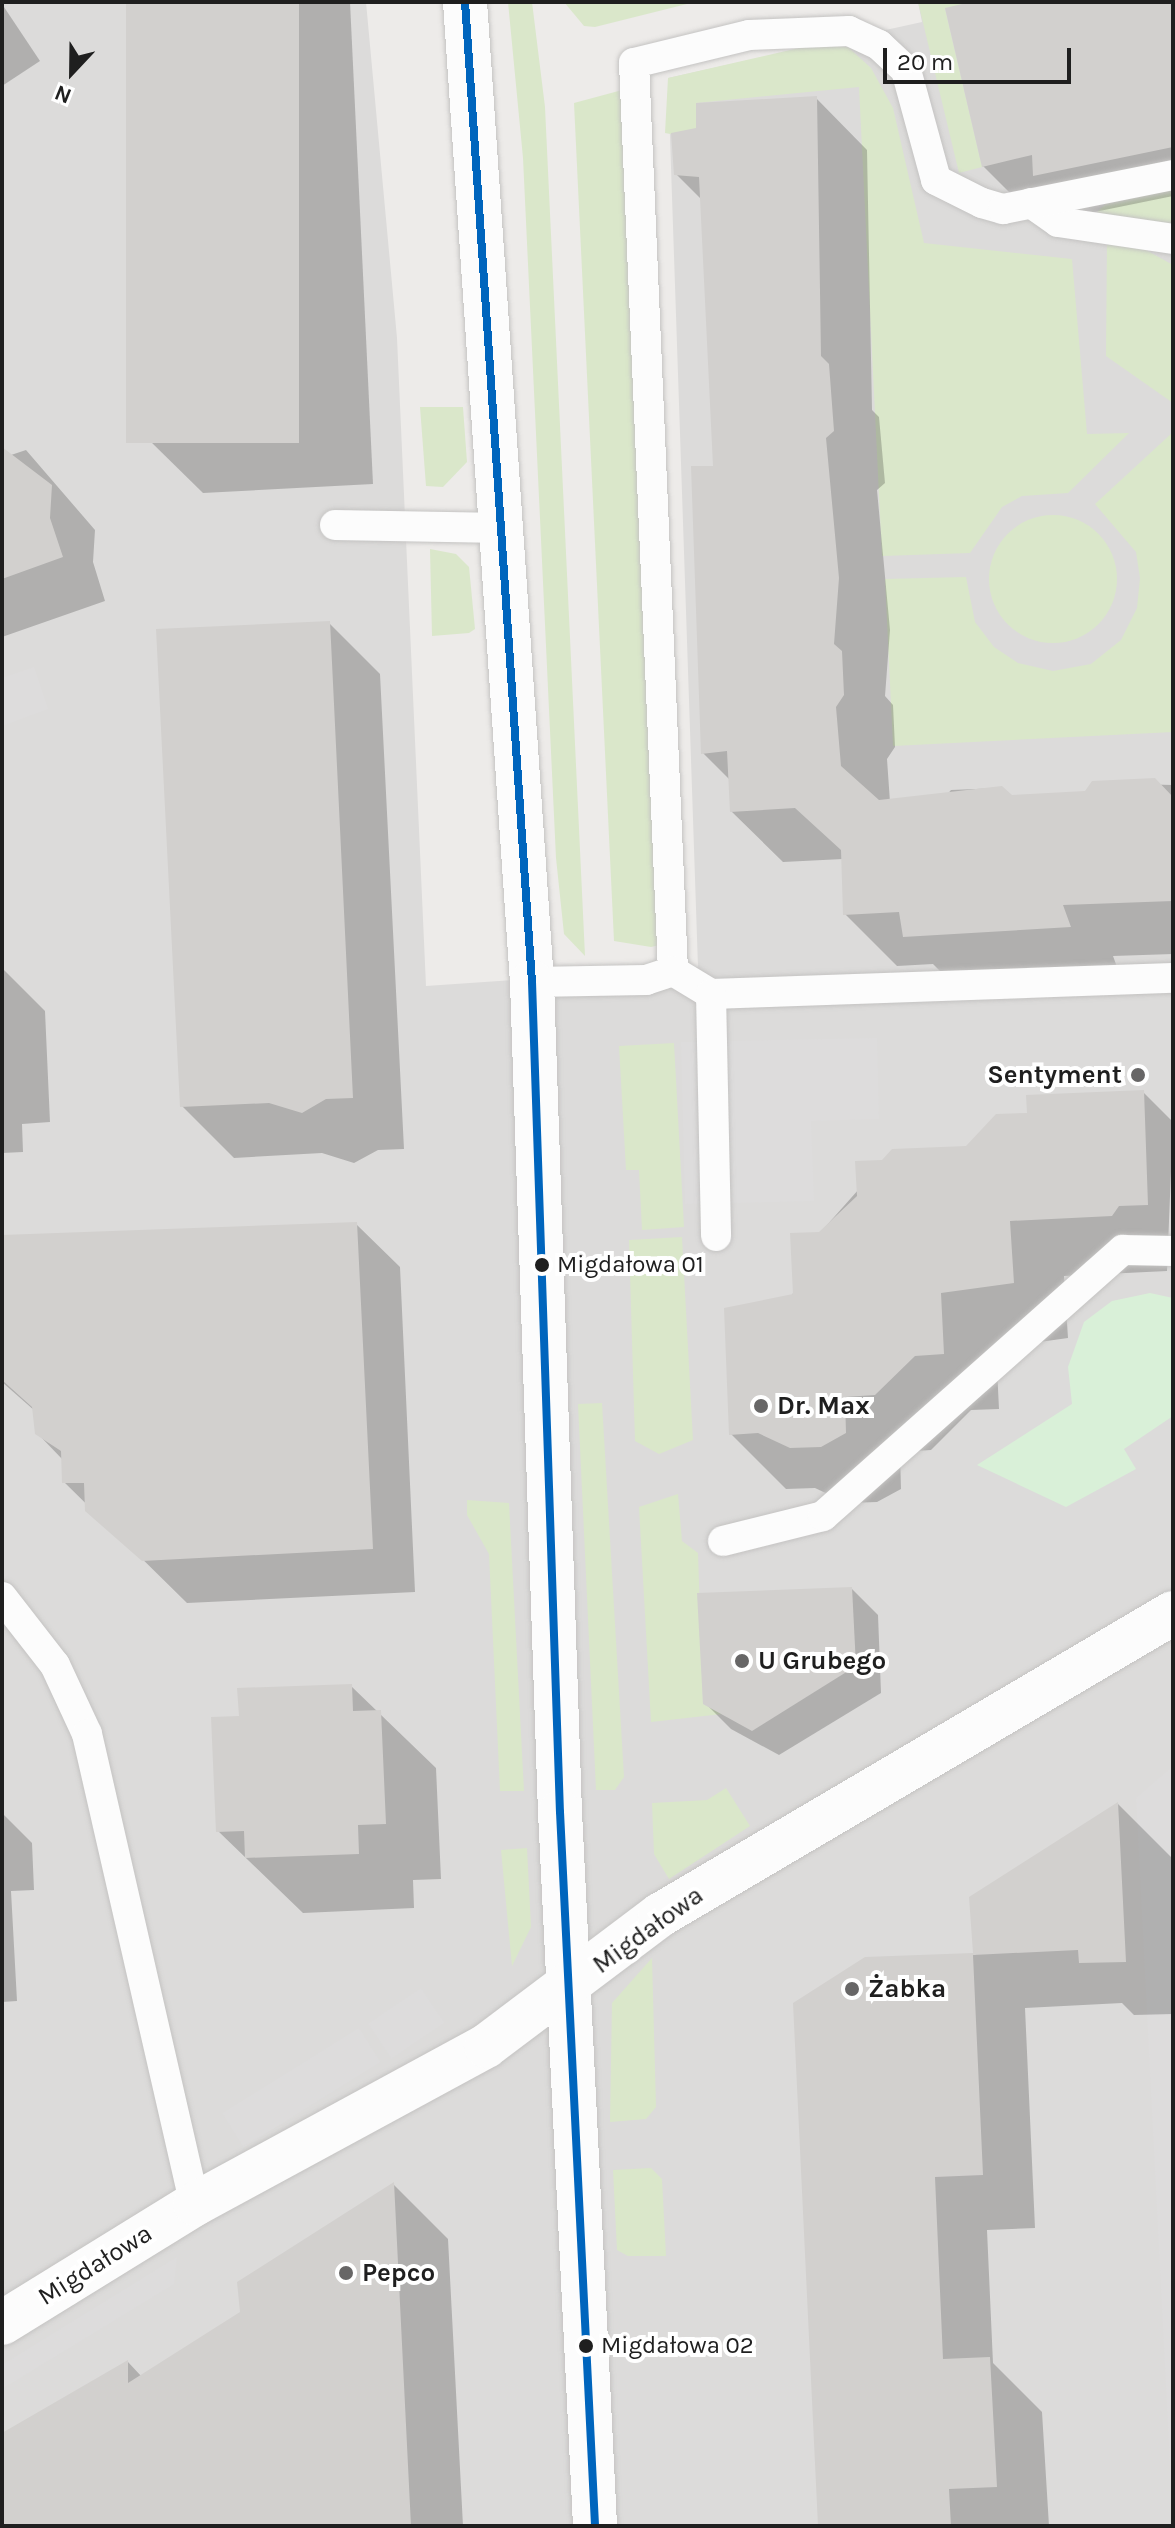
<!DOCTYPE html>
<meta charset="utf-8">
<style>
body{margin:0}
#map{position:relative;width:1175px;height:2528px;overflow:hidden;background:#edebe9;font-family:Karla,sans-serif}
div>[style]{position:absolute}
.residential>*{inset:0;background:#dcdbda}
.grass>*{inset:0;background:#dae7ca}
.round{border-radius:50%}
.park>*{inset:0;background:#d9f0d8}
.parking>*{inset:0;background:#dddcdc;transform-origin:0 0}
.shadow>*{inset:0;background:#0003}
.building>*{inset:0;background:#d2d0ce;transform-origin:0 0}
.roads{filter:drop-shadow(0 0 2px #c4c3c2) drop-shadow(0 0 2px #c4c3c2)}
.lane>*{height:30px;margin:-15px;padding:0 15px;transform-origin:15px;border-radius:15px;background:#fcfcfc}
.street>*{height:44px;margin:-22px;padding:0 22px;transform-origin:22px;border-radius:22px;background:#fcfcfc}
.bus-1>*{height:8px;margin:-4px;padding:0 4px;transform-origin:4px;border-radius:4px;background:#0065bd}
.dots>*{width:22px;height:22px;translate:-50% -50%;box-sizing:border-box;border:4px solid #fff;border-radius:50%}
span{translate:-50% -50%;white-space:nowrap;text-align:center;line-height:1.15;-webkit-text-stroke:8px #fff;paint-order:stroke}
.bus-label{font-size:24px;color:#1f1f1f}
.left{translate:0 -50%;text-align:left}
.poi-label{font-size:26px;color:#1f1f1f;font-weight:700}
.right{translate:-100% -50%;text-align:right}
.street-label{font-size:26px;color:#1f1f1f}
.frame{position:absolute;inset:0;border:4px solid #1f1f1f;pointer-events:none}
.north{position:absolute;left:32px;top:32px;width:80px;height:80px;-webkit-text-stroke:6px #fff;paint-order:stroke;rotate:202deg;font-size:22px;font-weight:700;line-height:32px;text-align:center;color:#1f1f1f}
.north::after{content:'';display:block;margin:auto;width:28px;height:36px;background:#1f1f1f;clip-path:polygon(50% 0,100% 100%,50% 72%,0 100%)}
.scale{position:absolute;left:883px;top:48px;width:188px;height:36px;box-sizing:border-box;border:4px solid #1f1f1f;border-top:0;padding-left:10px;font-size:24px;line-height:28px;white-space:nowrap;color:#1f1f1f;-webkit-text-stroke:6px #fff;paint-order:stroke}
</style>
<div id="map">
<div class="residential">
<i style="clip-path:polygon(2px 2px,366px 2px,397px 338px,426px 986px,698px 967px,668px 78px,922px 22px,918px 2px,1173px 2px,1173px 2526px,2px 2526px)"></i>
</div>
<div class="grass">
<i style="clip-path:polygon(508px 2px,532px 2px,545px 107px,585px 956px,564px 934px,556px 858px,523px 158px)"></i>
<i style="clip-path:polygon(564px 2px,695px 2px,595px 27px,584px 26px)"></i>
<i style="clip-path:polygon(918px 2px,970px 2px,945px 9px,982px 167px,959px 173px)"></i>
<i style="clip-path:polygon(816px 44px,848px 47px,871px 68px,893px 108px,924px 243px,1072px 259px,1087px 434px,1129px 433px,1068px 493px,1022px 496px,1002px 507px,970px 553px,882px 556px,859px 87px,696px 103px,697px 139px,665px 133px,668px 78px)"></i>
<i style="clip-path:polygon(626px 89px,664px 944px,651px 947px,614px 941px,574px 103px)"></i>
<i style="clip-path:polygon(1173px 186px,1173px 223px,1107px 219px,1097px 212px,1113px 197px)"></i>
<i style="clip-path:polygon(1107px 239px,1126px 239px,1173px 265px,1173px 403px,1106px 356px)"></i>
<i style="clip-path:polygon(420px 407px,463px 407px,467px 462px,443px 487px,426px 486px)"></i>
<i style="clip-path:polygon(1173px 432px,1173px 732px,893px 746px,885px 579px,966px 577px,975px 622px,994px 647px,1018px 663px,1053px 671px,1091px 664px,1121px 640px,1137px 608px,1140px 578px,1136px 552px,1095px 504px)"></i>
<i class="round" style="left:989px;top:515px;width:128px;height:128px"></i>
<i style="clip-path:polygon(430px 549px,456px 554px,469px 567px,475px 629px,469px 633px,432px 636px)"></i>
<i style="clip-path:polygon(674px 1043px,684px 1227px,642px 1230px,639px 1170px,626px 1170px,619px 1046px)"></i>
<i style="clip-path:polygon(682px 1237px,693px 1440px,659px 1454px,635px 1441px,629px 1240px)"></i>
<i style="clip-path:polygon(602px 1403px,624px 1777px,615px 1790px,596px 1790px,578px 1404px)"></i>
<i style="clip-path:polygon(678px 1494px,682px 1541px,698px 1553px,703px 1704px,722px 1714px,651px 1722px,639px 1507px)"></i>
<i style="clip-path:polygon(467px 1500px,509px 1503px,524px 1791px,500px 1791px,489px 1554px,467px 1515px)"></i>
<i style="clip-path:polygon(726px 1788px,750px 1826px,669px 1879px,654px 1854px,652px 1803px,707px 1800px)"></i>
<i style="clip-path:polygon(527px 1848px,531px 1927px,512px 1966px,501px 1850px)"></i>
<i style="clip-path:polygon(652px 1958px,656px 2107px,646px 2119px,610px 2122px,612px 2003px)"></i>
<i style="clip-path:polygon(651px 2168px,662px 2179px,666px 2256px,628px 2256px,617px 2250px,613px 2170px)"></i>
</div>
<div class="park">
<i style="clip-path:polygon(1150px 1293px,1173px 1298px,1173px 1416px,1124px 1449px,1136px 1469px,1066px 1507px,977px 1465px,1072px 1404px,1068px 1367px,1084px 1322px,1112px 1301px)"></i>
</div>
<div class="parking">
<i style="clip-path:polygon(34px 667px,48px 709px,2px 726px,2px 678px)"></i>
<i style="clip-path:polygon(877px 1038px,879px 1119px,811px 1121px,814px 1201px,685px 1204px,681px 1042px)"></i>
<i style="clip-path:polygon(1173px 1766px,1173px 2525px,1136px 1798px)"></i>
<i style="left:421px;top:1988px;width:42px;height:64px;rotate:56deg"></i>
<i style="left:359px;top:2028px;width:40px;height:161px;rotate:58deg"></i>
<i style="clip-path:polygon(177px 2257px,174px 2284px,2px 2389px,2px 2365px)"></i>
</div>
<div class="shadow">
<i style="clip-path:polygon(131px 2px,350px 2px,373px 484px,203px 493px,150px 441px)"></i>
<i style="clip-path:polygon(979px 2px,1173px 2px,1173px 196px,1075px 216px,1024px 207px,983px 166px)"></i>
<i style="clip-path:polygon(2px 4px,40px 61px,2px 86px)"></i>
<i style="clip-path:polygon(816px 98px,867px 150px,872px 410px,879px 417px,885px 483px,877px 490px,890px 630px,885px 696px,893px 705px,895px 747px,887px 759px,890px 802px,943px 799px,951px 790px,1001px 788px,1011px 797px,1086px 793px,1093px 783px,1173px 785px,1173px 954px,1113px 956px,1121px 978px,957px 988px,933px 964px,897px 966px,845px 914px,843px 859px,783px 862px,731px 811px,730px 780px,703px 753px,715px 468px,702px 200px,676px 174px)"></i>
<i style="clip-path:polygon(26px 450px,95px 530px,93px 562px,105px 601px,2px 637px,2px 458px)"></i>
<i style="clip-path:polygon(329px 623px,380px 674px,404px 1149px,378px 1150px,354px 1163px,322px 1153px,234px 1158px,182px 1106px)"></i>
<i style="clip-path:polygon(2px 968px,45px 1011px,50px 1122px,22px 1124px,23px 1152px,2px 1153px)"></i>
<i style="clip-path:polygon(1143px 1092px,1173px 1122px,1167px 1271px,1064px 1276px,1068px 1338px,996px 1348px,999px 1409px,971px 1410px,931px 1450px,900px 1452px,901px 1489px,877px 1502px,847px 1503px,815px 1488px,786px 1489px,731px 1434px,819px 1234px,883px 1162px,967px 1148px,1029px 1115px)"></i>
<i style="clip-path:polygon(356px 1224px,400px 1267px,415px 1592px,187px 1603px,64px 1482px,63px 1460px,37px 1433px,35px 1411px,2px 1382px,2px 1248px)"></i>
<i style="clip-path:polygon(852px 1589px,878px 1615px,881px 1693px,779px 1755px,731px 1729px,705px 1703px)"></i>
<i style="clip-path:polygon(351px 1686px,436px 1768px,441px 1879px,413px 1880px,414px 1908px,303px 1913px,218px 1831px,241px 1718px)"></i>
<i style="clip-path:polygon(1118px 1804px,1171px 1857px,1173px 2014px,1134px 2015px,1122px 2003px,1025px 2008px,1035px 2228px,987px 2230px,993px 2363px,1042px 2412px,1049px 2526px,820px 2526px,866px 1959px,975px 1955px)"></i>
<i style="clip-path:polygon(2px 1813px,32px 1843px,34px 1890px,11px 1891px,17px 2001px,2px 2002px)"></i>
<i style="clip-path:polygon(393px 2184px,448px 2239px,463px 2526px,2px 2526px,2px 2435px,128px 2362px,142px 2377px,242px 2314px)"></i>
</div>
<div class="building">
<i style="left:126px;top:2px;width:173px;height:441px"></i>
<i style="clip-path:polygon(971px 2px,1173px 2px,1173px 147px,1033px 176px,1032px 155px,982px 167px,945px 8px)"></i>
<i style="clip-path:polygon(817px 96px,821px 356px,829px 364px,834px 431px,826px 438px,839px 578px,834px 644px,842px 651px,844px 695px,836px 707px,841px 766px,879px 800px,1002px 786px,1012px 795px,1085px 791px,1092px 781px,1155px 778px,1173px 797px,1173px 901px,1063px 905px,1071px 927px,903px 937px,899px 912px,843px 915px,841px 850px,795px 808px,730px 812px,727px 751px,701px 754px,691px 466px,713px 466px,699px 177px,674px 175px,671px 133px,696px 128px,696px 103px)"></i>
<i style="clip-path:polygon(2px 447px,52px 485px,50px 518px,63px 557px,2px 579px)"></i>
<i style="clip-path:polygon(330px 621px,353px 1098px,326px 1099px,302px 1113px,269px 1103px,180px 1107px,156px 629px)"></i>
<i style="clip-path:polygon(1144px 1090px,1148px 1205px,1119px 1206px,1112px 1216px,1010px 1221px,1014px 1283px,941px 1293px,944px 1354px,915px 1356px,875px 1395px,845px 1397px,846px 1433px,821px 1447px,790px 1448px,758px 1433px,729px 1435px,724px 1308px,793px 1294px,790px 1233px,819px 1232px,857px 1196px,855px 1161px,882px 1160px,892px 1149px,966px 1146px,996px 1114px,1027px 1113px,1026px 1095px)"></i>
<i style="clip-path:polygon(357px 1222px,373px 1549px,142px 1561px,85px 1511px,84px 1483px,62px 1483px,61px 1451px,35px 1434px,32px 1407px,2px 1380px,2px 1235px)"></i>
<i style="clip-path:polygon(852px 1587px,856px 1666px,752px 1731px,703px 1704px,697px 1593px)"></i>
<i style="clip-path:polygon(352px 1684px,353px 1711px,381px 1710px,386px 1824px,358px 1825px,359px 1854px,245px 1858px,244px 1831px,216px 1832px,211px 1717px,239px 1716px,237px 1688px)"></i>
<i style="clip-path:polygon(1118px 1802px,1126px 1962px,1079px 1963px,1078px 1950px,973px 1955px,983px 2175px,935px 2177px,943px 2359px,990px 2357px,997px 2487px,949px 2489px,951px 2526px,818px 2526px,793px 2003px,865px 1957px,973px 1953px,969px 1897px)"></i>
<i style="clip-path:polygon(394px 2182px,411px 2526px,2px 2526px,2px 2433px,128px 2360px,128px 2383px,240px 2312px,237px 2282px)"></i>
</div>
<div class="roads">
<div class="lane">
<i style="left:1031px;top:203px;width:33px;rotate:35deg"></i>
<i style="left:1058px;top:222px;width:116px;rotate:8.4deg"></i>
<i style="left:335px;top:525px;width:167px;rotate:1deg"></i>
<i style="left:673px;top:971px;width:909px;rotate:-92.46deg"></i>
<i style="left:634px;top:63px;width:118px;rotate:-13.7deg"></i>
<i style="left:749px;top:35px;width:100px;rotate:-2.3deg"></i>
<i style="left:849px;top:31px;width:33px;rotate:25deg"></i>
<i style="left:879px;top:45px;width:37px;rotate:43deg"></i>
<i style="left:906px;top:70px;width:114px;rotate:74.7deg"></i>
<i style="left:936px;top:180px;width:51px;rotate:26.6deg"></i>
<i style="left:982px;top:203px;width:22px;rotate:16deg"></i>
<i style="left:1003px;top:209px;width:173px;rotate:-11.3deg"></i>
<i style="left:532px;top:982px;width:114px;rotate:-1deg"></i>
<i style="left:646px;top:980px;width:28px;rotate:-18deg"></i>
<i style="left:673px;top:971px;width:44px;rotate:31.2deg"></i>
<i style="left:711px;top:994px;width:462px;rotate:-2deg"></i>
<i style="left:711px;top:994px;width:242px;rotate:88.8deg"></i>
<i style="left:723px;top:1541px;width:103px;rotate:-14deg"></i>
<i style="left:823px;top:1516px;width:401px;rotate:-41.6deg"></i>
<i style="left:1123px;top:1250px;width:50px;rotate:1.1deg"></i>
<i style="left:2px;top:1597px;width:86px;rotate:52.1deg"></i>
<i style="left:55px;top:1665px;width:76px;rotate:65.1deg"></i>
<i style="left:87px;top:1734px;width:482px;rotate:77.1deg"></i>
</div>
<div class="street">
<i style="left:465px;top:2px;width:982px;rotate:86.09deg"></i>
<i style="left:532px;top:982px;width:830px;rotate:88.07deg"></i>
<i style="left:560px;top:1812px;width:715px;rotate:87.19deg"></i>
<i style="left:2px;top:2323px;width:227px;rotate:-31.7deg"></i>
<i style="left:195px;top:2204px;width:331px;rotate:-28.5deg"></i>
<i style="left:486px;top:2046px;width:218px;rotate:-37deg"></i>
<i style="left:660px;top:1915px;width:595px;rotate:-30.49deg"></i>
</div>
</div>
<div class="bus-1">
<i style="left:465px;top:2px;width:982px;rotate:86.09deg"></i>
<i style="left:532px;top:982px;width:830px;rotate:88.07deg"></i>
<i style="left:560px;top:1812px;width:715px;rotate:87.19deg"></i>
</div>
<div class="dots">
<i style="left:1138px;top:1075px;background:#676666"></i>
<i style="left:542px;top:1265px;background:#1f1f1f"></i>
<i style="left:761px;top:1406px;background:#676666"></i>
<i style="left:742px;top:1661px;background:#676666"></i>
<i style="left:852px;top:1989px;background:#676666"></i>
<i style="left:346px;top:2273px;background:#676666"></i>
<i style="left:586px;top:2346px;background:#1f1f1f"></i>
</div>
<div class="bus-label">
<span class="left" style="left:557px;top:1265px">Migdałowa 01</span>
<span class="left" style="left:601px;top:2346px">Migdałowa 02</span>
</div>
<div class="poi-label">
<span class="right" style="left:1122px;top:1075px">Sentyment</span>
<span class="left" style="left:777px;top:1406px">Dr. Max</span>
<span class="left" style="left:758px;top:1661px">U Grubego</span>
<span class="left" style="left:868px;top:1989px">Żabka</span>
<span class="left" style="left:362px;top:2273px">Pepco</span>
</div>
<div class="street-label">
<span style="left:648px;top:1930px;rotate:-36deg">Migdałowa</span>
<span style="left:95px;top:2265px;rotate:-32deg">Migdałowa</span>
</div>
<div class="frame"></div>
<div class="north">N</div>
<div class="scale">20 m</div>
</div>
